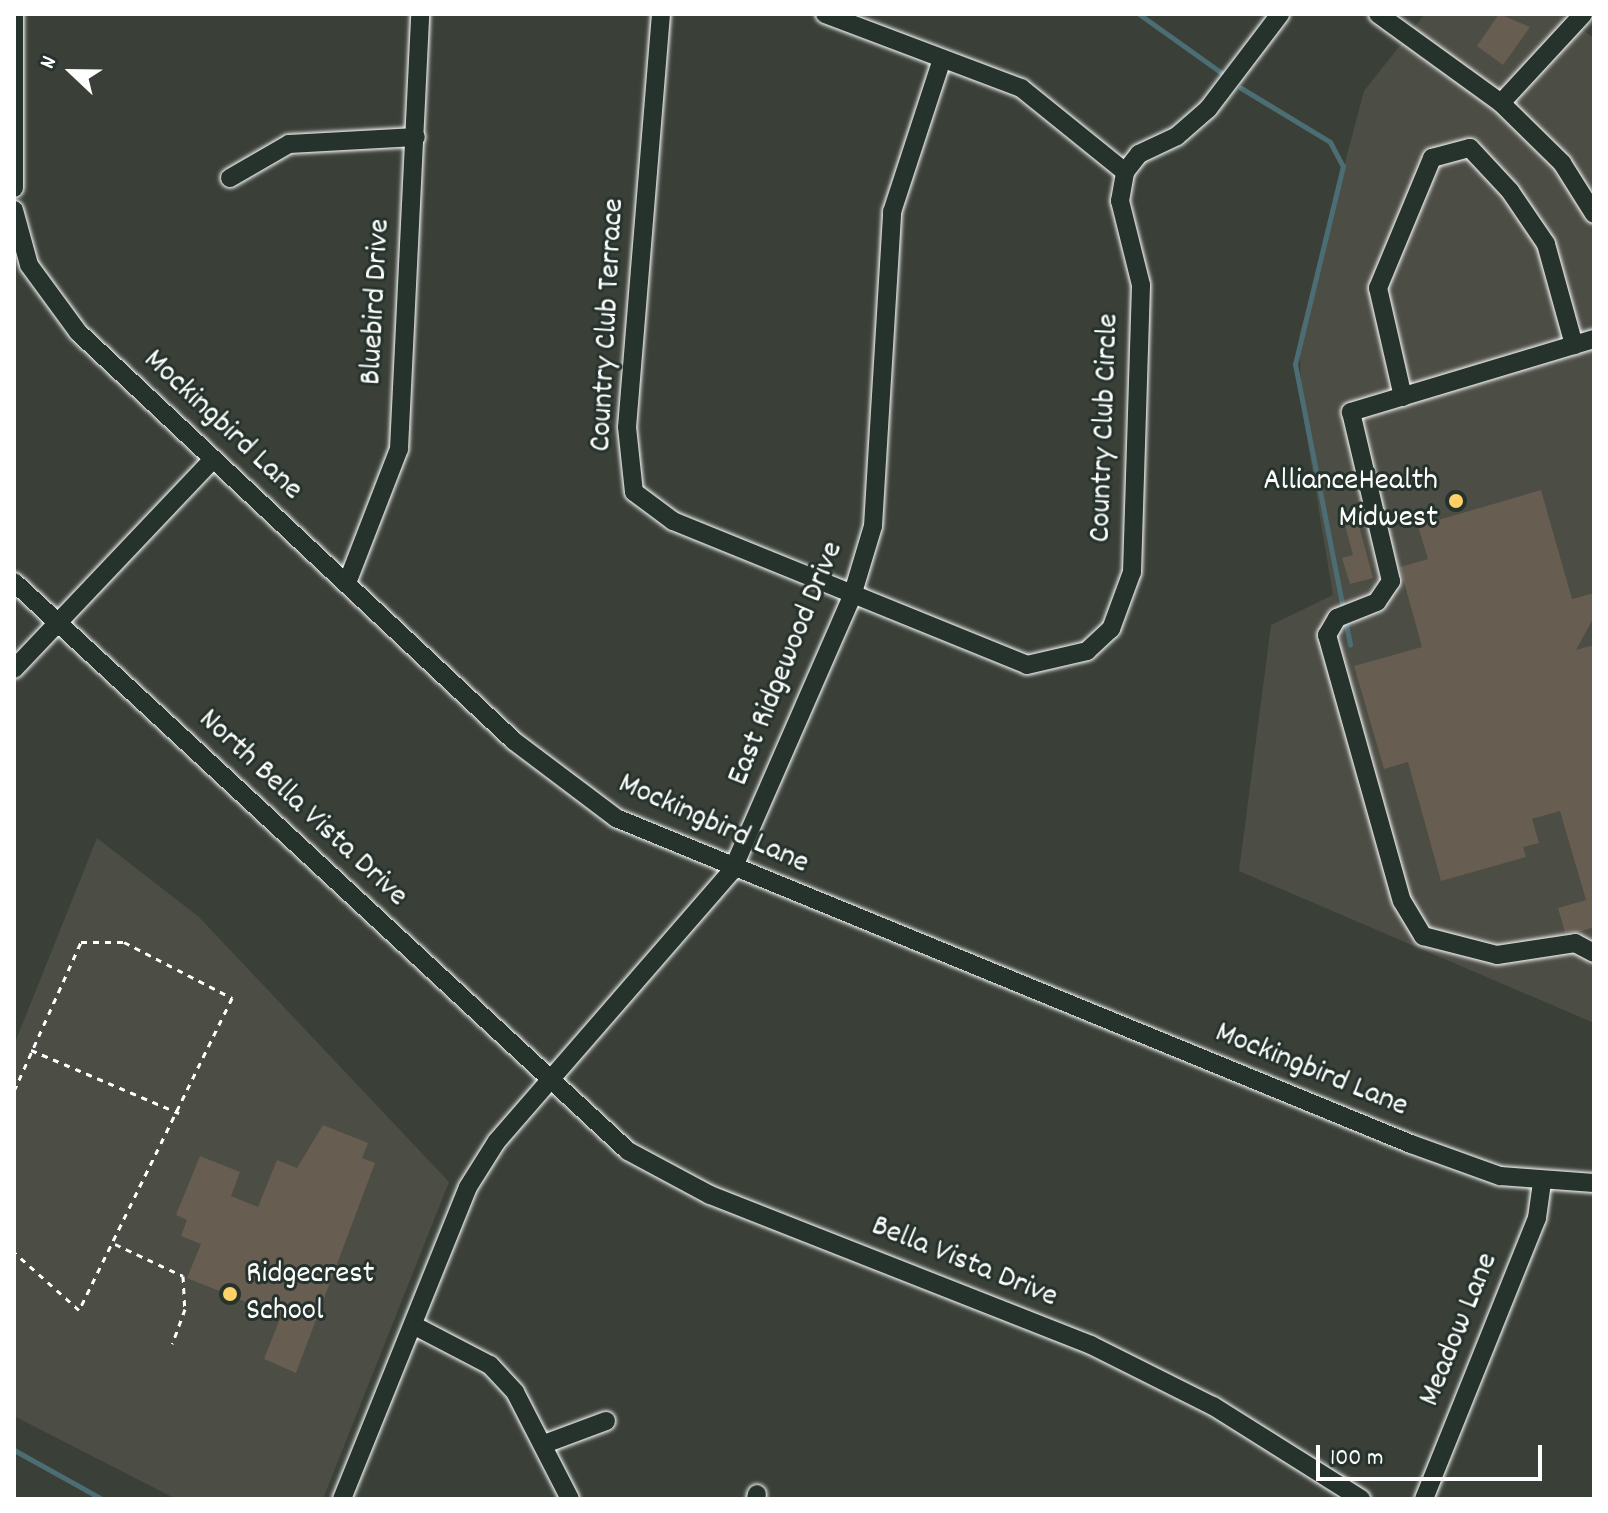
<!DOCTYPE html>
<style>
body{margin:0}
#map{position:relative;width:1608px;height:1513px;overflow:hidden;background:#3a4038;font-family:Dekko,sans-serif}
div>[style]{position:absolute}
.built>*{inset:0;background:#4c4d44}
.stream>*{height:5px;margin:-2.5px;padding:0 2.5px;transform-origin:2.5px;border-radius:2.5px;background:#4d6d74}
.building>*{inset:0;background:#675d51}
.path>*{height:3px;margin-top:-1.5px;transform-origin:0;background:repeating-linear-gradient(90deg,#fff 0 6px,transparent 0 12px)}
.roads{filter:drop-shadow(0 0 2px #fff) drop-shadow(0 0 2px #fff)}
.minor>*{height:18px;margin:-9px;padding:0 9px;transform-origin:9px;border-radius:9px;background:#26332d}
.dots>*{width:22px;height:22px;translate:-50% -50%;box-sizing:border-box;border:4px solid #26332d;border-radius:50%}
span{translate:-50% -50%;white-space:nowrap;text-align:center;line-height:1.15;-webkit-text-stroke:6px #26332d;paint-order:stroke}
.street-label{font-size:32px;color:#fff}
.poi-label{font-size:32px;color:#fff}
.right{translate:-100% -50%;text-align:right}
.left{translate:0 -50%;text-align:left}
.frame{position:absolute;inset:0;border:16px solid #fff;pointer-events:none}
.north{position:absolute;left:32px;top:32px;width:80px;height:80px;-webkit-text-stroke:6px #26332d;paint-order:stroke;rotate:292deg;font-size:22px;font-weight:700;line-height:32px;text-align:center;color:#fff}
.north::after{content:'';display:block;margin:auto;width:28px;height:36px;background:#fff;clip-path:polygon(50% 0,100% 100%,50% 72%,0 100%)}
.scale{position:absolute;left:1316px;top:1445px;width:226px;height:36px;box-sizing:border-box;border:4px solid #fff;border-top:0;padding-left:10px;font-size:24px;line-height:28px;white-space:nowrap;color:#fff;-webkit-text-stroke:6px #26332d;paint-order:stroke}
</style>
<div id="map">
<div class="built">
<i style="clip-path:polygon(1425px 14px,1560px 14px,1594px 38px,1594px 1023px,1239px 871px,1271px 625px,1333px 595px,1302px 408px,1299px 337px,1364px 91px)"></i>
<i style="clip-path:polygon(97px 838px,199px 917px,449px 1182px,323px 1499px,176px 1499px,14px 1416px,14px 1045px)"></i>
</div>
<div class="stream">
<i style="left:1139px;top:14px;width:103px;rotate:35.5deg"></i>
<i style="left:1241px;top:88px;width:104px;rotate:31.2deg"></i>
<i style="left:1330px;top:142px;width:27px;rotate:62deg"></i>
<i style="left:1343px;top:166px;width:204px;rotate:103.6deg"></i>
<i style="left:1295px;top:364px;width:286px;rotate:78.9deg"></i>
<i style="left:14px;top:1450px;width:101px;rotate:29.1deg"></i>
</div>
<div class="building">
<i style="clip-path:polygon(1499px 14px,1530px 27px,1503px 65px,1477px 46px)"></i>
<i style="clip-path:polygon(1541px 490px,1572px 599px,1594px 593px,1594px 617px,1576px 650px,1594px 645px,1594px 927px,1579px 932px,1565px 932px,1558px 908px,1586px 900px,1560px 811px,1532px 819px,1539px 843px,1523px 847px,1526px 857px,1441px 881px,1408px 762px,1384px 769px,1354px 666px,1422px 647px,1400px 567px,1428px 559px,1418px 526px)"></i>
<i style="clip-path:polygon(1355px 511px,1373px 578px,1350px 584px,1342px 558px,1353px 555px,1342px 514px)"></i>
<i style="clip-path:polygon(323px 1125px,368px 1143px,362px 1158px,375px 1163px,296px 1373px,264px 1359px,281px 1316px,187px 1278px,201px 1244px,181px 1236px,187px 1220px,176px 1215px,200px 1156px,240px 1172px,231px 1196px,258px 1207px,277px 1160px,297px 1168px)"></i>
</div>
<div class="path">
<i style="left:31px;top:1050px;width:161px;rotate:23.1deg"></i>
<i style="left:14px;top:1091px;width:163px;rotate:-65.8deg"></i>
<i style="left:81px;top:942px;width:43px"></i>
<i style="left:124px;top:942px;width:122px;rotate:27.4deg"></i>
<i style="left:232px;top:998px;width:347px;rotate:116.1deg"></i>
<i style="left:79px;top:1310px;width:87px;rotate:-138.3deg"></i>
<i style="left:115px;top:1244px;width:75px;rotate:25.2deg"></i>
<i style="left:183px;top:1276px;width:33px;rotate:87deg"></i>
<i style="left:185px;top:1309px;width:37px;rotate:110deg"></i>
</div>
<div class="roads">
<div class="minor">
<i style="left:661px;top:14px;width:414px;rotate:94.7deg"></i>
<i style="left:627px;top:427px;width:65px;rotate:83.9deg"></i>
<i style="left:634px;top:492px;width:49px;rotate:36.6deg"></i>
<i style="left:673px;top:521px;width:382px;rotate:22.1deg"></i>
<i style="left:1027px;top:665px;width:62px;rotate:-13.1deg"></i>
<i style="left:1087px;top:651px;width:33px;rotate:-43deg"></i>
<i style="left:1111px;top:629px;width:61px;rotate:-69.8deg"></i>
<i style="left:1132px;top:572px;width:287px;rotate:-88.2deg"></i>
<i style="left:1141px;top:285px;width:87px;rotate:-104deg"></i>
<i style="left:1120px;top:201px;width:29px;rotate:-80deg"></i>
<i style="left:1125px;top:172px;width:23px;rotate:-52deg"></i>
<i style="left:1139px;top:154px;width:42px;rotate:-25.3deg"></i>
<i style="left:1177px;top:136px;width:41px;rotate:-41.1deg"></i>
<i style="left:1208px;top:109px;width:119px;rotate:-52.8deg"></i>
<i style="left:825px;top:14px;width:210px;rotate:20.7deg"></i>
<i style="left:1021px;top:88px;width:134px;rotate:38.9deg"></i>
<i style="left:1378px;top:14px;width:152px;rotate:35.9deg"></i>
<i style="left:1501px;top:103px;width:86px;rotate:44.5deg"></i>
<i style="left:1562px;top:163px;width:60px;rotate:57.9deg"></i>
<i style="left:1501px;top:103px;width:121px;rotate:-47.3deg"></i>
<i style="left:230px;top:178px;width:68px;rotate:-30deg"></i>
<i style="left:289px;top:144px;width:127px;rotate:-3.2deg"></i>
<i style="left:14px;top:188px;width:174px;rotate:-90deg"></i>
<i style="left:14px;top:210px;width:57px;rotate:74.7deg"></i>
<i style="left:29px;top:265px;width:83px;rotate:53.8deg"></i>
<i style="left:78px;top:332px;width:598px;rotate:43.17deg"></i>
<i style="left:514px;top:741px;width:128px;rotate:37deg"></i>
<i style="left:616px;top:818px;width:859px;rotate:22.3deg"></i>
<i style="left:1411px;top:1144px;width:95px;rotate:19.8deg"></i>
<i style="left:1500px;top:1176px;width:94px;rotate:4.3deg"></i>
<i style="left:1594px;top:339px;width:254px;rotate:163.3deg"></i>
<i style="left:1351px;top:412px;width:174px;rotate:76.7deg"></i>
<i style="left:1391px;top:581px;width:25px;rotate:124deg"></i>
<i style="left:1377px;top:602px;width:43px;rotate:158.2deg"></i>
<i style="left:1337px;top:618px;width:20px;rotate:120deg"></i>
<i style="left:1327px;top:635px;width:276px;rotate:74.3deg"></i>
<i style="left:1402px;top:901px;width:41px;rotate:59deg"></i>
<i style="left:1423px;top:936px;width:76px;rotate:14.4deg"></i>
<i style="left:1497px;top:955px;width:79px;rotate:-8.7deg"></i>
<i style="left:1575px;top:943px;width:21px;rotate:28deg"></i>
<i style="left:1403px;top:397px;width:112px;rotate:-102.9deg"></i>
<i style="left:1378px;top:288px;width:141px;rotate:-67.4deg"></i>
<i style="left:1432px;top:158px;width:39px;rotate:-15deg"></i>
<i style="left:1470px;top:148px;width:59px;rotate:47.1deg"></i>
<i style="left:1510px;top:191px;width:64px;rotate:55.8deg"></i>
<i style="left:1546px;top:244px;width:105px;rotate:74.5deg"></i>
<i style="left:14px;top:582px;width:837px;rotate:42.82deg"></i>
<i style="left:628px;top:1151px;width:93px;rotate:28.2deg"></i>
<i style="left:710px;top:1195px;width:409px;rotate:21.5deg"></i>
<i style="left:1091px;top:1345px;width:136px;rotate:26.6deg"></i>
<i style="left:1213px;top:1406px;width:175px;rotate:32.1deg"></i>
<i style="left:347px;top:583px;width:144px;rotate:-68.8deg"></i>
<i style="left:399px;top:449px;width:436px;rotate:-87.2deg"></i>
<i style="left:14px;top:669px;width:288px;rotate:-46.5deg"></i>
<i style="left:413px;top:1325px;width:87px;rotate:27.5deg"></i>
<i style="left:490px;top:1365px;width:37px;rotate:47deg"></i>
<i style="left:515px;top:1392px;width:120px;rotate:62.8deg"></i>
<i style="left:547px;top:1443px;width:63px;rotate:-20.4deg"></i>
<i style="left:342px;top:1499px;width:336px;rotate:-68deg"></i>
<i style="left:468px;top:1187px;width:54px;rotate:-57.8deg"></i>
<i style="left:497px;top:1141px;width:358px;rotate:-49deg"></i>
<i style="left:732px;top:871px;width:300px;rotate:-66.4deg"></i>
<i style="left:852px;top:596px;width:73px;rotate:-73.3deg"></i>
<i style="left:873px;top:526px;width:315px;rotate:-86.5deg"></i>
<i style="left:892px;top:212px;width:161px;rotate:-71.9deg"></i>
<i style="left:756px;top:1499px;width:5px;rotate:-79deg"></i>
<i style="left:1424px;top:1499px;width:303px;rotate:-68.1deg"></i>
<i style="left:1537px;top:1218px;width:36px;rotate:-82deg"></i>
</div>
</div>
<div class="dots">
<i style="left:1456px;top:501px;background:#ffd166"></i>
<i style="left:230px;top:1294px;background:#ffd166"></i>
</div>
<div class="street-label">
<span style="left:377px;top:302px;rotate:-87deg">Bluebird Drive</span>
<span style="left:609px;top:325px;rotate:-87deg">Country Club Terrace</span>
<span style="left:222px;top:426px;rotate:43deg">Mockingbird Lane</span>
<span style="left:1106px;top:428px;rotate:-88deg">Country Club Circle</span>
<span style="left:787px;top:664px;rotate:-68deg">East Ridgewood Drive</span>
<span style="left:302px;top:809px;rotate:43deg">North Bella Vista Drive</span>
<span style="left:713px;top:825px;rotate:24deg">Mockingbird Lane</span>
<span style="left:1311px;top:1071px;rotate:22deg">Mockingbird Lane</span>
<span style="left:964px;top:1263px;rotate:22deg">Bella Vista Drive</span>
<span style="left:1460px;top:1330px;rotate:-68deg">Meadow Lane</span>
</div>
<div class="poi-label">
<span class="right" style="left:1438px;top:501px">AllianceHealth<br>Midwest</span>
<span class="left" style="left:246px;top:1294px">Ridgecrest<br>School</span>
</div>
<div class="frame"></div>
<div class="north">N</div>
<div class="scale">100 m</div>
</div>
